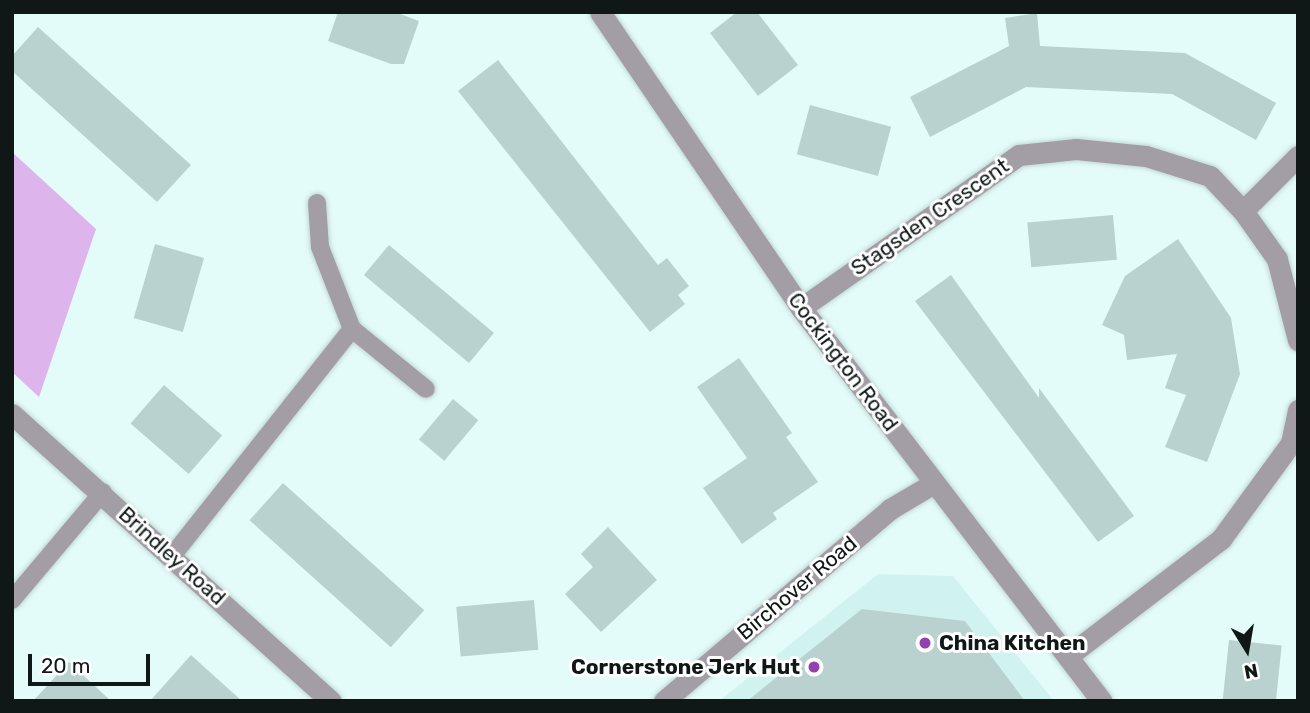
<!DOCTYPE html>
<style>
body{margin:0}
#map{position:relative;width:1310px;height:713px;overflow:hidden;background:#e4fcf9;font-family:Rubik,sans-serif}
div>[style]{position:absolute}
.built>*{inset:0;background:#d1f3ef}
.green>*{inset:0;background:#ddb5ec}
.building>*{inset:0;background:#bad2cf;transform-origin:0 0}
.roads{filter:drop-shadow(0 0 2px #c2d8d5) drop-shadow(0 0 2px #c2d8d5)}
.lane>*{height:18px;margin:-9px;padding:0 9px;transform-origin:9px;border-radius:9px;background:#a39ea5}
.street>*{height:21px;margin:-10.5px;padding:0 10.5px;transform-origin:10.5px;border-radius:10.5px;background:#a39ea5}
.dots>*{width:19px;height:19px;translate:-50% -50%;box-sizing:border-box;border:4px solid #fff;border-radius:50%}
span{translate:-50% -50%;white-space:nowrap;text-align:center;line-height:1.15;-webkit-text-stroke:6px #fff;paint-order:stroke}
.street-label{font-size:21px;color:#0f1817}
.poi-label{font-size:21px;color:#0f1817;font-weight:700}
.left{translate:0 -50%;text-align:left}
.right{translate:-100% -50%;text-align:right}
.frame{position:absolute;inset:0;border:14px solid #0f1817;pointer-events:none}
.north{position:absolute;left:1212px;top:615px;width:70px;height:70px;-webkit-text-stroke:5px #fff;paint-order:stroke;rotate:169deg;font-size:19px;font-weight:700;line-height:28px;text-align:center;color:#0f1817}
.north::after{content:'';display:block;margin:auto;width:24px;height:32px;background:#0f1817;clip-path:polygon(50% 0,100% 100%,50% 72%,0 100%)}
.scale{position:absolute;left:28px;top:654px;width:122px;height:32px;box-sizing:border-box;border:4px solid #0f1817;border-top:0;padding-left:9px;font-size:21px;line-height:24px;white-space:nowrap;color:#0f1817;-webkit-text-stroke:5px #fff;paint-order:stroke}
</style>
<div id="map">
<div class="built">
<i style="clip-path:polygon(878px 574px,953px 576px,1054px 701px,719px 701px)"></i>
</div>
<div class="green">
<i style="clip-path:polygon(12px 152px,96px 229px,39px 397px,12px 372px)"></i>
</div>
<div class="building">
<i style="clip-path:polygon(338px 12px,395px 12px,419px 21px,404px 64px,391px 64px,328px 41px)"></i>
<i style="clip-path:polygon(737px 12px,757px 12px,798px 65px,758px 96px,710px 33px)"></i>
<i style="clip-path:polygon(1037px 13px,1040px 46px,1185px 53px,1276px 103px,1256px 140px,1172px 94px,1026px 87px,930px 137px,910px 97px,1009px 46px,1005px 18px)"></i>
<i style="clip-path:polygon(38px 27px,191px 165px,157px 202px,12px 71px,12px 56px)"></i>
<i style="clip-path:polygon(498px 60px,658px 265px,667px 258px,689px 286px,678px 295px,685px 304px,650px 332px,458px 91px)"></i>
<i style="left:810px;top:105px;width:84px;height:51px;rotate:15deg"></i>
<i style="left:1113px;top:215px;width:45px;height:86px;rotate:85deg"></i>
<i style="clip-path:polygon(1178px 239px,1231px 318px,1240px 374px,1207px 462px,1165px 447px,1186px 395px,1165px 388px,1177px 354px,1127px 360px,1124px 335px,1102px 325px,1125px 276px)"></i>
<i style="left:155px;top:244px;width:51px;height:77px;rotate:16deg"></i>
<i style="left:389px;top:245px;width:137px;height:39px;rotate:40deg"></i>
<i style="clip-path:polygon(951px 275px,1039px 398px,1039px 388px,1134px 516px,1098px 542px,915px 301px)"></i>
<i style="clip-path:polygon(739px 358px,792px 433px,786px 437px,818px 482px,773px 513px,777px 519px,742px 544px,703px 488px,747px 458px,697px 387px)"></i>
<i style="left:164px;top:385px;width:77px;height:51px;rotate:41deg"></i>
<i style="left:453px;top:399px;width:33px;height:53px;rotate:40deg"></i>
<i style="left:283px;top:483px;width:190px;height:50px;rotate:42deg"></i>
<i style="clip-path:polygon(608px 527px,657px 580px,601px 632px,565px 594px,593px 567px,581px 554px)"></i>
<i style="left:534px;top:600px;width:50px;height:78px;rotate:85deg"></i>
<i style="clip-path:polygon(862px 609px,965px 621px,1025px 701px,747px 701px)"></i>
<i style="left:1229px;top:640px;width:53px;height:61px;rotate:6deg"></i>
<i style="clip-path:polygon(191px 655px,242px 701px,150px 701px)"></i>
<i style="clip-path:polygon(69px 662px,111px 701px,33px 701px)"></i>
</div>
<div class="roads">
<div class="lane">
<i style="left:317px;top:203px;width:44px;rotate:86.1deg"></i>
<i style="left:320px;top:247px;width:88px;rotate:68.7deg"></i>
<i style="left:352px;top:329px;width:95px;rotate:39deg"></i>
<i style="left:172px;top:556px;width:290px;rotate:-51.6deg"></i>
<i style="left:12px;top:600px;width:141px;rotate:-49.9deg"></i>
</div>
<div class="street">
<i style="left:600px;top:12px;width:358px;rotate:55.8deg"></i>
<i style="left:801px;top:308px;width:495px;rotate:52.6deg"></i>
<i style="left:1243px;top:211px;width:78px;rotate:-45deg"></i>
<i style="left:801px;top:308px;width:266px;rotate:-35.1deg"></i>
<i style="left:1019px;top:155px;width:57px;rotate:-6deg"></i>
<i style="left:1076px;top:149px;width:70px;rotate:5.7deg"></i>
<i style="left:1146px;top:156px;width:67px;rotate:17.4deg"></i>
<i style="left:1210px;top:176px;width:48px;rotate:46.7deg"></i>
<i style="left:1243px;top:211px;width:59px;rotate:54.7deg"></i>
<i style="left:1277px;top:259px;width:84px;rotate:75.5deg"></i>
<i style="left:12px;top:414px;width:429px;rotate:42deg"></i>
<i style="left:1068px;top:656px;width:193px;rotate:-37.4deg"></i>
<i style="left:1221px;top:539px;width:119px;rotate:-53.9deg"></i>
<i style="left:1291px;top:443px;width:34px;rotate:-78deg"></i>
<i style="left:664px;top:701px;width:297px;rotate:-40.3deg"></i>
<i style="left:890px;top:509px;width:51px;rotate:-30.6deg"></i>
</div>
</div>
<div class="dots">
<i style="left:925px;top:643px;background:#9341af"></i>
<i style="left:814px;top:667px;background:#9341af"></i>
</div>
<div class="street-label">
<span style="left:930px;top:217px;rotate:-35deg">Stagsden Crescent</span>
<span style="left:843px;top:362px;rotate:53deg">Cockington Road</span>
<span style="left:172px;top:556px;rotate:42deg">Brindley Road</span>
<span style="left:797px;top:588px;rotate:-40deg">Birchover Road</span>
</div>
<div class="poi-label">
<span class="left" style="left:939px;top:643px">China Kitchen</span>
<span class="right" style="left:800px;top:667px">Cornerstone Jerk Hut</span>
</div>
<div class="frame"></div>
<div class="north">N</div>
<div class="scale">20 m</div>
</div>
